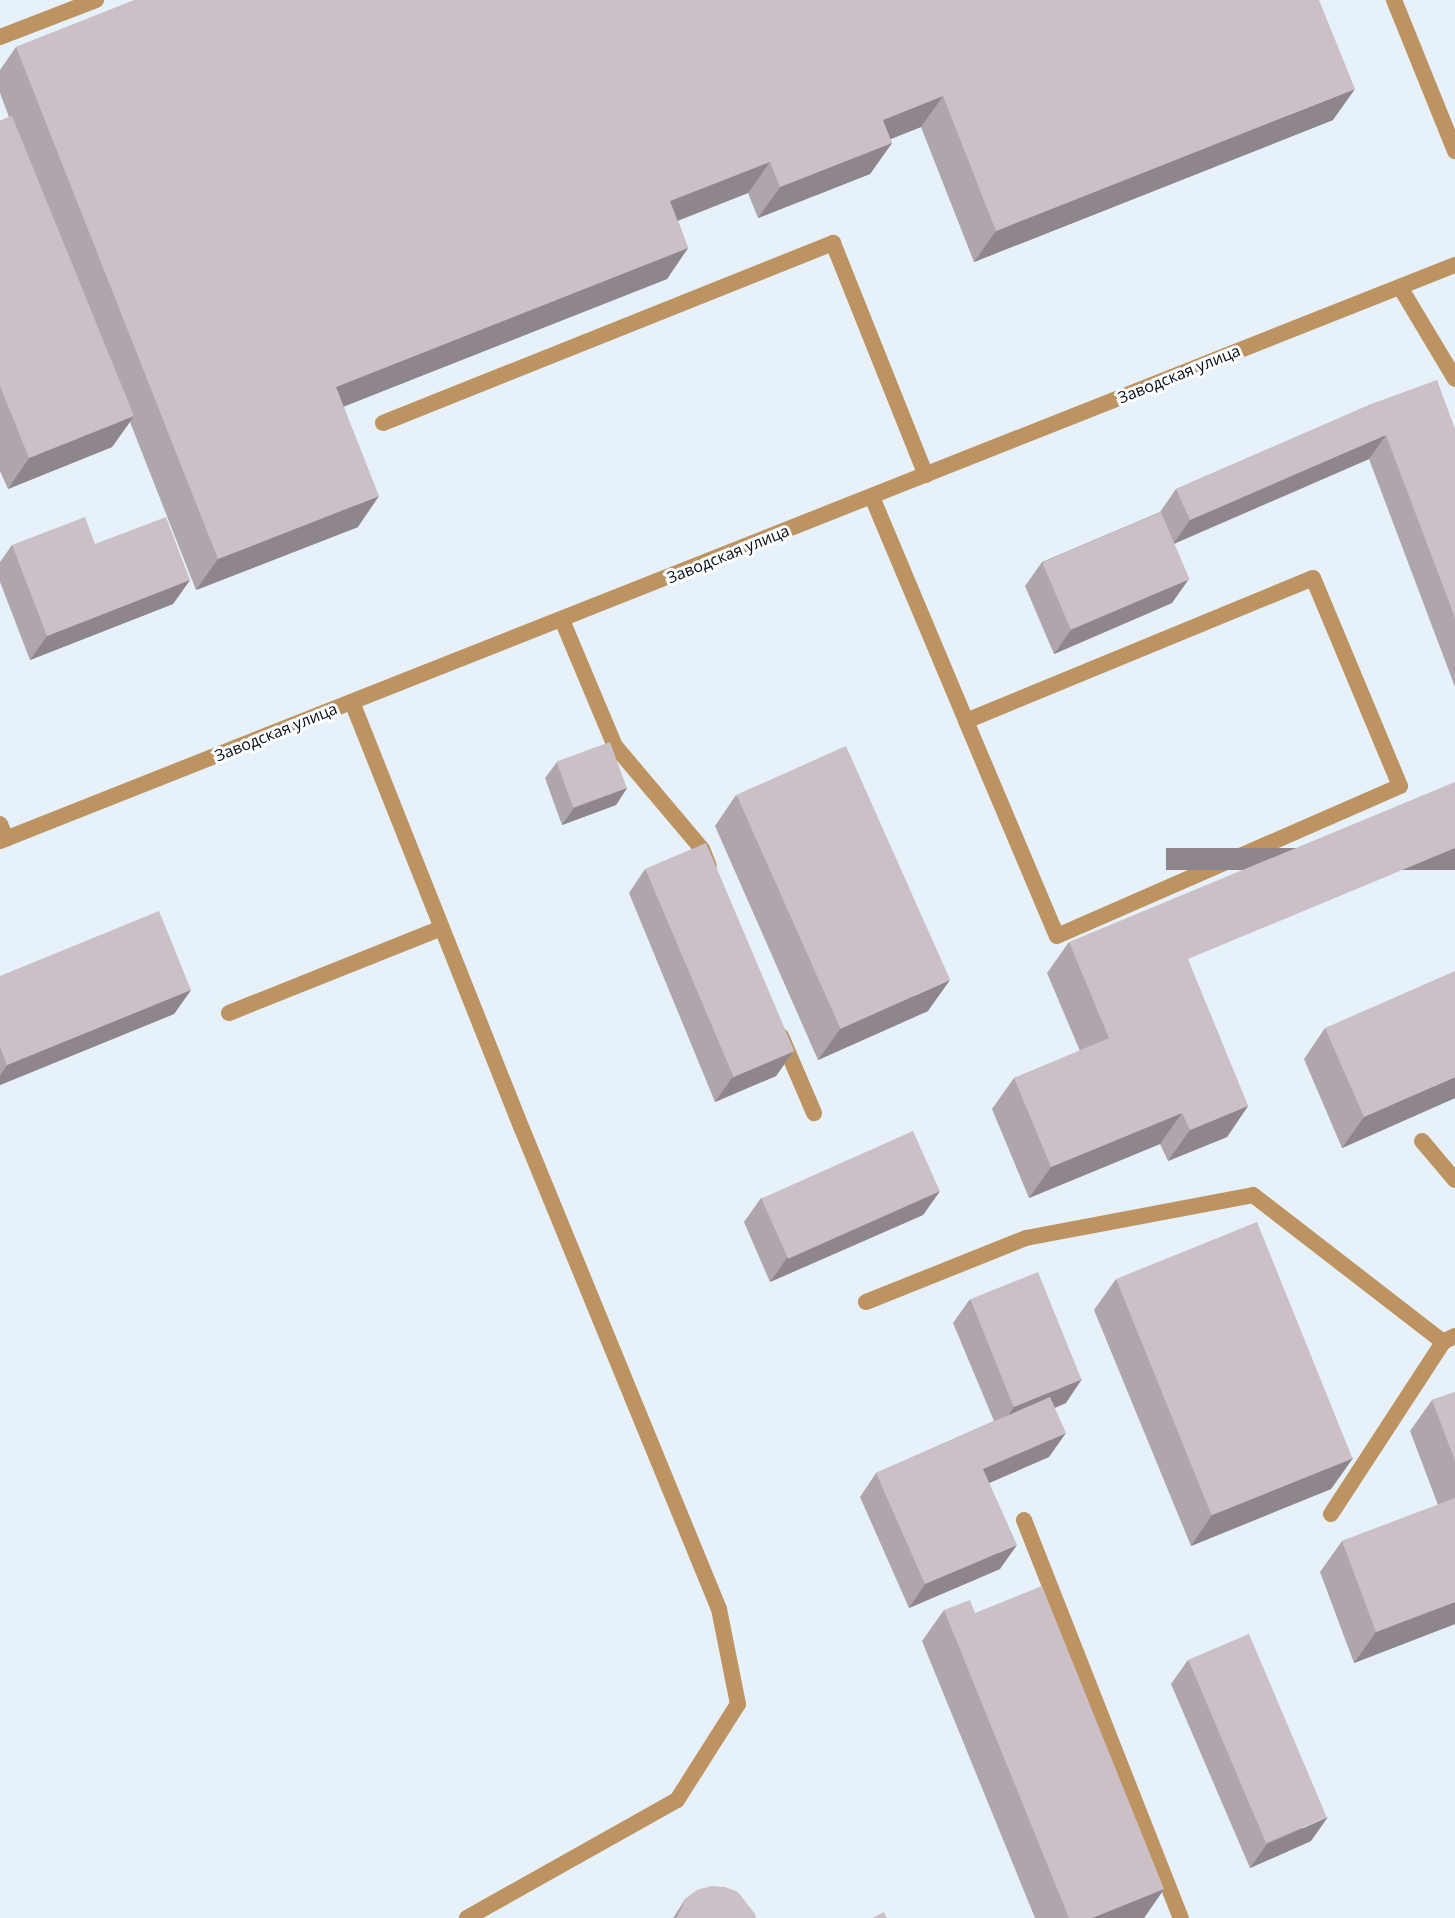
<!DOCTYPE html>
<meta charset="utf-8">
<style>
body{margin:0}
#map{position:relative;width:1455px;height:1918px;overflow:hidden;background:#e7f1fa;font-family:"Open Sans",sans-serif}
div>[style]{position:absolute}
.service>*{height:16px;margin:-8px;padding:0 8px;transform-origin:8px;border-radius:8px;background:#bd9361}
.minor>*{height:16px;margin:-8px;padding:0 8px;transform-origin:8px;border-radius:8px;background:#bd9361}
.wall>*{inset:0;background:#afa5ac}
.shaded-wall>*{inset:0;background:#8e868c;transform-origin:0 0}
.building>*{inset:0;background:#cbc0c8;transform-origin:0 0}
span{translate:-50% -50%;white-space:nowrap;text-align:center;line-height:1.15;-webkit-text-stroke:6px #fbfdff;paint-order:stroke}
.street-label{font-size:16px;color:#0d1013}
</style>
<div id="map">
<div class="service">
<i style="left:1394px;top:0;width:163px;rotate:68deg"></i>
<i style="left:0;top:37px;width:103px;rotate:-21.1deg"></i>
<i style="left:1400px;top:287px;width:107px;rotate:59.1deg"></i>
<i style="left:383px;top:423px;width:485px;rotate:-21.8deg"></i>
<i style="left:833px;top:243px;width:250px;rotate:68.2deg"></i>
<i style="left:872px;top:497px;width:243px;rotate:67.2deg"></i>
<i style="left:966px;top:721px;width:233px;rotate:67.1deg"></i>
<i style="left:1057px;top:936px;width:374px;rotate:-23.6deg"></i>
<i style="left:1400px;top:786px;width:225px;rotate:-112.7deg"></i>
<i style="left:1313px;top:578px;width:375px;rotate:157.6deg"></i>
<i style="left:562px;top:620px;width:137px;rotate:67.2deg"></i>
<i style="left:615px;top:746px;width:135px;rotate:49.8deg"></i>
<i style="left:702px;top:849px;width:18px;rotate:68deg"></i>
<i style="left:352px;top:702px;width:460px;rotate:68.3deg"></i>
<i style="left:522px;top:1129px;width:519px;rotate:67.69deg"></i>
<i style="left:719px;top:1609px;width:97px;rotate:78.7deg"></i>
<i style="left:738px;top:1704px;width:114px;rotate:122.4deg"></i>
<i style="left:677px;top:1800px;width:241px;rotate:150.7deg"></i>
<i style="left:0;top:824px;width:16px;rotate:68deg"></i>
<i style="left:229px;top:1013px;width:229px;rotate:-21.8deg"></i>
<i style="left:781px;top:1036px;width:84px;rotate:66.8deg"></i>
<i style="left:1422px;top:1141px;width:51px;rotate:49.8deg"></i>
<i style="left:866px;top:1302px;width:172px;rotate:-21.8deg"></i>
<i style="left:1026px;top:1238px;width:231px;rotate:-10.7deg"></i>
<i style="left:1253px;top:1195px;width:240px;rotate:37.7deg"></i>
<i style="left:1331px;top:1514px;width:205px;rotate:-56.9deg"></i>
<i style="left:1443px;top:1342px;width:13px;rotate:-27deg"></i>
<i style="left:1024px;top:1520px;width:428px;rotate:68.5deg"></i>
</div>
<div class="minor">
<i style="left:0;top:841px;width:1565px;rotate:-21.6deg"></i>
</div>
<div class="wall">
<i style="clip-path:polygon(135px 0,1333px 120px,974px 262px,921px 127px,890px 139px,892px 143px,870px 174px,758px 218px,748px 193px,678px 221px,688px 248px,667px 279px,344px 406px,358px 527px,196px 590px,130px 422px,112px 447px,8px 489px,0 471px,0 121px,9px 117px,0 93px,0 70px,16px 47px)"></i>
<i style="clip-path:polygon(1374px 403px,1455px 429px,1455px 687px,1369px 459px,1174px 544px,1172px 603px,1054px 654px,1025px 586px,1042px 562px,1160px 512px,1176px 489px)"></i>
<i style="clip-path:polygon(95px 544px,190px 580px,173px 604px,30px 660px,0 582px,0 562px,12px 545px)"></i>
<i style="clip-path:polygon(557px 762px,627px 788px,616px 805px,562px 825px,545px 778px)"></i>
<i style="clip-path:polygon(736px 795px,928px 1011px,818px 1060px,715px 826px)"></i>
<i style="clip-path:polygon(645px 869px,793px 1052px,776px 1076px,715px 1102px,629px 893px)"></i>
<i style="clip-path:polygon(1069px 942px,1195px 978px,1248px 1106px,1227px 1137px,1168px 1161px,1160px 1144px,1029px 1198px,992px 1109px,1014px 1078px,1080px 1051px,1047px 973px)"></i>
<i style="clip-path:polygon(0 976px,191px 990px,174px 1014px,0 1085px)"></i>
<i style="clip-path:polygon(1325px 1028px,1455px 1098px,1342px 1148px,1304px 1059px)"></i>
<i style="clip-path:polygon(940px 1191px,923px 1215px,770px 1282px,744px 1222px,761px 1198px)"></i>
<i style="clip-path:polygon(1116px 1279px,1353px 1458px,1331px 1489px,1191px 1546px,1094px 1310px)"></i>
<i style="clip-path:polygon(970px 1299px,1066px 1403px,1055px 1408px,1049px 1457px,989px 1483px,1000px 1569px,909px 1608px,860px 1497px,876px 1473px,994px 1421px,953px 1323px)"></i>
<i style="clip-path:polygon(1455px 1392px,1455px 1624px,1354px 1663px,1320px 1572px,1342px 1541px,1438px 1505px,1410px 1431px,1432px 1400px)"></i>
<i style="clip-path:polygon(944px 1610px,1164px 1889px,1144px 1918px,1035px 1918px,922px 1641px)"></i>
<i style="clip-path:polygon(1188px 1660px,1311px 1841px,1250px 1868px,1171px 1684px)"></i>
<i style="clip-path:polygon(686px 1898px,756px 1918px,673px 1918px)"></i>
</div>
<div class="shaded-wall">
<i style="clip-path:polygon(1355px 89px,1333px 120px,974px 262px,996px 231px)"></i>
<i style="clip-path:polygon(943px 96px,921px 127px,861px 151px,883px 120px)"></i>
<i style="clip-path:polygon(892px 143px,870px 174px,758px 218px,780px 187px)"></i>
<i style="clip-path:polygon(770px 162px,748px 193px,648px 232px,670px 201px)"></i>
<i style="clip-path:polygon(688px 248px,667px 279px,315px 418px,336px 387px)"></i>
<i style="clip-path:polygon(134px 416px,112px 447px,8px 489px,29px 458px)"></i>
<i style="clip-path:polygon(1386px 435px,1369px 459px,1173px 544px,1190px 520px)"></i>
<i style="clip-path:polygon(379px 496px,358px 527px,196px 590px,218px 559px)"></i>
<i style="clip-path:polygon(1189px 579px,1172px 603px,1054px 654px,1071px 630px)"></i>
<i style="clip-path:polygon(190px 580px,173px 604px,30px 660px,47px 636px)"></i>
<i style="clip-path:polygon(627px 788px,616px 805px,562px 825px,574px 808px)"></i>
<i style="left:1455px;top:848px;width:22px;height:289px;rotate:90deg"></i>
<i style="clip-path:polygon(950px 980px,928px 1011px,818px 1060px,840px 1029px)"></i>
<i style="clip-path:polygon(191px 990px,174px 1014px,0 1085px,0 1076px,7px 1065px)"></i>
<i style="clip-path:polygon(793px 1052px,776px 1076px,715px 1102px,732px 1078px)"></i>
<i style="clip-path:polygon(1455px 1077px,1455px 1098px,1342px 1148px,1364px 1117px)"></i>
<i style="clip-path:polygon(1248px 1106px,1227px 1137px,1168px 1161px,1190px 1130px)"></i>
<i style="clip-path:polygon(1182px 1113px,1160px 1144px,1029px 1198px,1051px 1167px)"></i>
<i style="clip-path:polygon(940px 1191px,923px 1215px,770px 1282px,787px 1258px)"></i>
<i style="clip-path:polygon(1082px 1379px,1066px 1403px,998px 1431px,1014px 1407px)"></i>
<i style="clip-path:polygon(1066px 1433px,1049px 1457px,966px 1493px,983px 1469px)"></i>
<i style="clip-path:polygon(1353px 1458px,1331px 1489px,1191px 1546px,1212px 1515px)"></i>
<i style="clip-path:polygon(1017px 1545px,1000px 1569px,909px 1608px,925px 1584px)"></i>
<i style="clip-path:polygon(1455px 1602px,1455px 1624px,1354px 1663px,1376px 1632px)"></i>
<i style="clip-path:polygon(1328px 1817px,1311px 1841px,1250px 1868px,1267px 1844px)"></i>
<i style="clip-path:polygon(1164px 1889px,1144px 1918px,1092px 1918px)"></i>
</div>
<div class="building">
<i style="clip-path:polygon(135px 0,1319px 0,1355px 89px,996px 231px,943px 96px,883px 120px,892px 143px,780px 187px,770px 162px,670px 201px,688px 248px,336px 387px,379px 496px,218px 559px,16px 47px)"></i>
<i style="clip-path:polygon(12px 116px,134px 416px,29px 458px,0 386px,0 121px)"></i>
<i style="clip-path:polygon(1437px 380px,1455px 429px,1455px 618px,1386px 435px,1190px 520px,1176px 489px,1374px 403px)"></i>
<i style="left:1161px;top:512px;width:73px;height:129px;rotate:67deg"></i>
<i style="clip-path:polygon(85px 517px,95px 544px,166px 517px,190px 580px,47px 636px,12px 545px)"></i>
<i style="left:610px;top:742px;width:49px;height:57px;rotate:70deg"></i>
<i style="left:846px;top:746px;width:256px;height:120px;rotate:66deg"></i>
<i style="clip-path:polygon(1455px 782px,1455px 848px,1188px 959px,1248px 1106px,1190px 1130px,1182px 1113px,1051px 1167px,1014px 1078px,1109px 1038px,1069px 942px)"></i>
<i style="left:706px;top:843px;width:226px;height:66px;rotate:67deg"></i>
<i style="clip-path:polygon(159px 911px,191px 990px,7px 1065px,0 1047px,0 976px)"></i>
<i style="clip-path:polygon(1455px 971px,1455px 1077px,1364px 1117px,1325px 1028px)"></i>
<i style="left:913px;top:1131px;width:66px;height:166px;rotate:66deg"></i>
<i style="left:1257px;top:1222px;width:255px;height:152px;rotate:68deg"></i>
<i style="left:1038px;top:1272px;width:116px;height:73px;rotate:68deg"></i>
<i style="clip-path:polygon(1455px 1392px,1455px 1461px,1432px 1400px)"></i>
<i style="clip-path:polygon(1050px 1397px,1066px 1433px,983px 1469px,1017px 1545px,925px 1584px,876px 1473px)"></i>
<i style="clip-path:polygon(1455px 1498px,1455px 1602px,1376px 1632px,1342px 1541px)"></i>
<i style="clip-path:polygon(1042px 1586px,1164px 1889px,1092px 1918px,1069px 1918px,944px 1610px,970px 1600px,975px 1613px)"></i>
<i style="left:1249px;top:1634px;width:199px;height:66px;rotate:67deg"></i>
<i style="clip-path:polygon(711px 1886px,725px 1887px,738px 1892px,755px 1914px,756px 1918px,677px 1918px,686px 1898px,697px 1890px)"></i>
<i style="clip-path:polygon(884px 1912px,887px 1918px,872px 1918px)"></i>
</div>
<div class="street-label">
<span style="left:1179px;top:374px;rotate:-22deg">Заводская улица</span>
<span style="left:728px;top:554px;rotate:-22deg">Заводская улица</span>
<span style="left:276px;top:732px;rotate:-22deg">Заводская улица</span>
</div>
</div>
